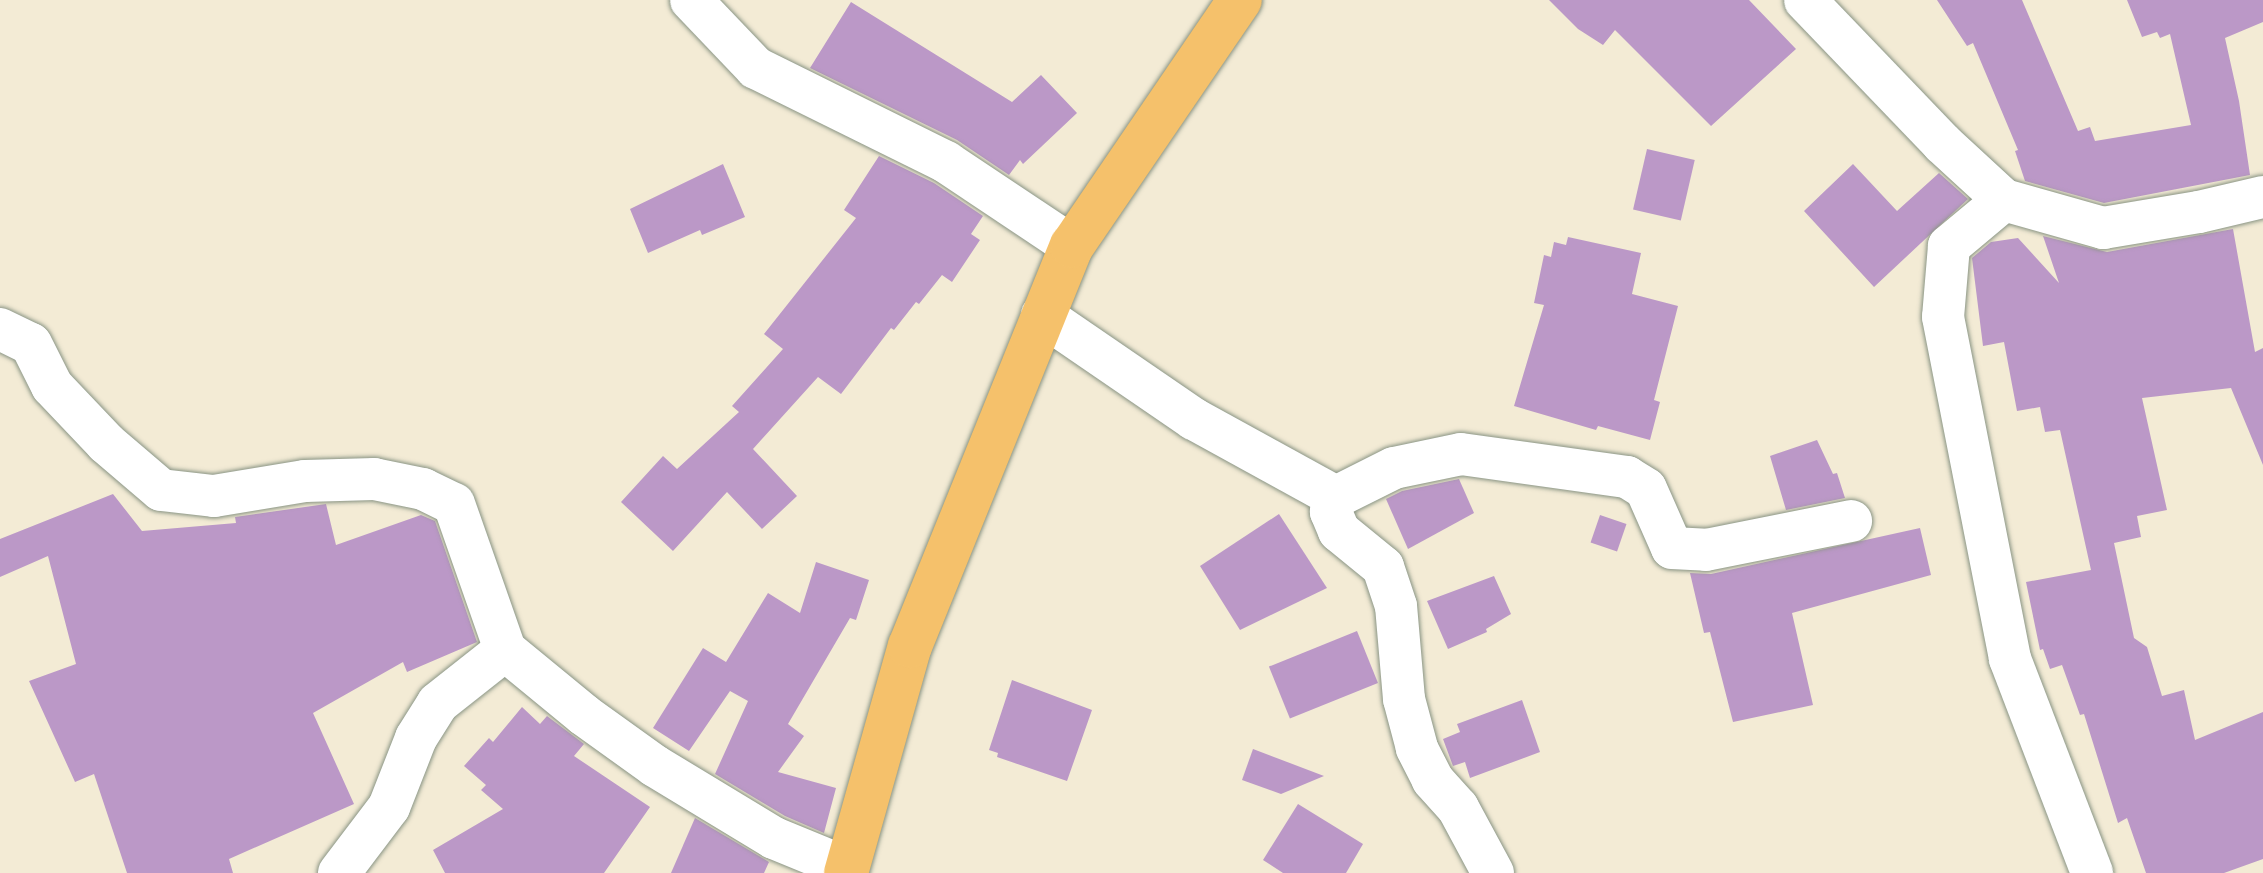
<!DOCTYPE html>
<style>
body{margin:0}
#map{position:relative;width:2263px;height:873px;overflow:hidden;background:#f3ebd5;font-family:"Architects Daughter",sans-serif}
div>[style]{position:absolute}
.building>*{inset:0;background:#bb98c7;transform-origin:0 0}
.roads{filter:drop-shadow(0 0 2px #899484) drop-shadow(0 0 2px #899484)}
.minor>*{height:42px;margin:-21px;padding:0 21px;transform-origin:21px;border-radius:21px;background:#fff}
.major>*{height:44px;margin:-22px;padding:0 22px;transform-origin:22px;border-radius:22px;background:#f5c16b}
span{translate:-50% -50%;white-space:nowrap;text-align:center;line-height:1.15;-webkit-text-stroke:6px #fdfcf7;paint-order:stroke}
</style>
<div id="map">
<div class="building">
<i style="clip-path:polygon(1549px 0,1749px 0,1796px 49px,1711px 126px,1615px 30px,1603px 45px,1578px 29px)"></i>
<i style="clip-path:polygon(1937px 0,2022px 0,2078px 131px,2090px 127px,2095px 141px,2191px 125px,2170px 34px,2160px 38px,2157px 32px,2142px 37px,2127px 0,2263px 0,2263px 22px,2225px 38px,2239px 101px,2250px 175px,2104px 203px,2025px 181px,2015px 151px,2018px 150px,1973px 43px,1967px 46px)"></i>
<i style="clip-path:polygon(851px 2px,1012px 102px,1041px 75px,1077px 113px,1023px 164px,1020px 160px,1009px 175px,957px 140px,810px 68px)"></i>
<i style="left:1647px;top:149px;width:49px;height:62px;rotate:13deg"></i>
<i style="clip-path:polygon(879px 156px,934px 183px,983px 216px,971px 234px,980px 240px,952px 282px,942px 275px,919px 304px,916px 302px,894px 330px,891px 328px,841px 394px,818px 377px,753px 449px,797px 496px,762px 529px,727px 492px,673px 551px,621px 502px,663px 456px,677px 469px,739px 412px,732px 406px,783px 349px,764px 334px,856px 218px,844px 210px)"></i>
<i style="clip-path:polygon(723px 164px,745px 217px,702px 235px,700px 230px,648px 253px,630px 209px)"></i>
<i style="clip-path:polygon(1853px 164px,1897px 211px,1939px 173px,1968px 199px,1874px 287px,1804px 211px)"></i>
<i style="clip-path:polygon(2233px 229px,2255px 352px,2263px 348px,2263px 465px,2231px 388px,2142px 398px,2167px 510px,2137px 516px,2141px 537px,2114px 543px,2134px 638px,2147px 647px,2162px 696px,2184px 690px,2195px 740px,2263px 712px,2263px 859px,2224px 873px,2146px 873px,2127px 818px,2118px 823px,2084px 714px,2080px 715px,2062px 665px,2050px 669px,2043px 649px,2040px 650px,2026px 582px,2091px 570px,2060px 430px,2045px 432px,2040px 407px,2017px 411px,2004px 342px,1983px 346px,1972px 258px,1991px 242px,2018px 238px,2059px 283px,2043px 236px,2107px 252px)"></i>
<i style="clip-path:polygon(1568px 237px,1641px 253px,1632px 294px,1678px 306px,1654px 400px,1660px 402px,1650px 440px,1598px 426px,1596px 430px,1514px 406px,1544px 305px,1534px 303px,1544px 255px,1551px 257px,1554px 242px,1566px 245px)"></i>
<i style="clip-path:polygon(1817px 440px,1833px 474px,1837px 473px,1845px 498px,1786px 510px,1770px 456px)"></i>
<i style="clip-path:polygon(1459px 479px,1474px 513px,1408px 549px,1386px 499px,1402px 491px)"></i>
<i style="clip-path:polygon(113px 494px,142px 531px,236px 523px,235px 517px,326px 504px,336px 545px,421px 515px,435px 521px,477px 642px,407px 672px,403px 662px,313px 713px,354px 804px,229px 859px,233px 873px,127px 873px,94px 774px,75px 782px,29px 681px,76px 664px,48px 556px,0 577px,0 539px)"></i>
<i style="clip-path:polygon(1279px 514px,1327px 588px,1240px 630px,1200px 566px)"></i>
<i style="left:1600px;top:515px;width:28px;height:29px;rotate:19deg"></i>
<i style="clip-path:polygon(1920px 528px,1931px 575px,1792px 613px,1813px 705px,1733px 722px,1710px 632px,1704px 633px,1690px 573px,1711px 574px)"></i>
<i style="clip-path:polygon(816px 562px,869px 580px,856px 620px,850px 618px,788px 724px,804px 736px,778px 772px,836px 788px,824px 833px,785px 816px,715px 774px,748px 701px,730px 691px,689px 751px,653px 728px,703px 648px,726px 662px,768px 593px,800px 613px)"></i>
<i style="clip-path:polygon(1494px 576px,1511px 614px,1486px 629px,1487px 632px,1448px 649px,1427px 601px)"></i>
<i style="left:1357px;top:631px;width:56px;height:95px;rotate:68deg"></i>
<i style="clip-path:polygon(1012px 680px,1092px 710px,1067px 781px,997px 757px,998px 753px,989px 750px)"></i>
<i style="clip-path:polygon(1522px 700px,1540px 752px,1470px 778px,1465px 762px,1453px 766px,1443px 739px,1460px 732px,1457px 724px)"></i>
<i style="clip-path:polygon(522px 707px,540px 724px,547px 716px,584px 744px,574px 756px,650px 807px,604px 873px,445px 873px,433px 850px,503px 809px,481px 790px,486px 785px,464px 766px,489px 738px,493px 742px)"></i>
<i style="clip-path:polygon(1253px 749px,1324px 776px,1281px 794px,1242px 780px)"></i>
<i style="clip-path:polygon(1298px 804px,1363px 844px,1346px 873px,1283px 873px,1263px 860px)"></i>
<i style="clip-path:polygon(695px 818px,769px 862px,764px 873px,671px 873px)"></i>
</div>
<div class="roads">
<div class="minor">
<i style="left:691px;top:0;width:94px;rotate:46.3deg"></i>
<i style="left:756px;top:68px;width:212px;rotate:26.3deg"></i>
<i style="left:946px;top:162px;width:151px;rotate:33.7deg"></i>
<i style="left:1805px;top:0;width:198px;rotate:46.2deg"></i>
<i style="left:1942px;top:143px;width:84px;rotate:42.6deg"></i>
<i style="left:2004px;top:200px;width:103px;rotate:15.8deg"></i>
<i style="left:2103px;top:228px;width:97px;rotate:-9.5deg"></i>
<i style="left:2199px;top:212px;width:66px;rotate:-13.2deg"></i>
<i style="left:2004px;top:200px;width:72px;rotate:140.1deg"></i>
<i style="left:1949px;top:246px;width:71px;rotate:94.8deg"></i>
<i style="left:1943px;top:317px;width:349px;rotate:78.9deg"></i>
<i style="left:2010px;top:659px;width:229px;rotate:69deg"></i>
<i style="left:1042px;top:315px;width:184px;rotate:34.4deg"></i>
<i style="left:1194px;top:419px;width:162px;rotate:28.8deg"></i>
<i style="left:0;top:329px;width:34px;rotate:26deg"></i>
<i style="left:31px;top:344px;width:47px;rotate:63.4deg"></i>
<i style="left:52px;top:386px;width:79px;rotate:46.5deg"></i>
<i style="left:106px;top:443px;width:72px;rotate:40.5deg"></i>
<i style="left:161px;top:490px;width:53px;rotate:6.5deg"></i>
<i style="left:214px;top:496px;width:92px;rotate:-9.4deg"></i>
<i style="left:305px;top:481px;width:69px;rotate:-1.7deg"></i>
<i style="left:374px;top:479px;width:50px;rotate:11.5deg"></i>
<i style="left:423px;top:489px;width:34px;rotate:26deg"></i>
<i style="left:454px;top:504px;width:155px;rotate:70.7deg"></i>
<i style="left:505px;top:650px;width:102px;rotate:39.4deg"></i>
<i style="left:584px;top:715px;width:87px;rotate:35.7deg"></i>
<i style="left:655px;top:766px;width:139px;rotate:31.2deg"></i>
<i style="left:774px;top:838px;width:79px;rotate:22.3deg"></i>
<i style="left:339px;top:873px;width:83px;rotate:-52.9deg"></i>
<i style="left:389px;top:807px;width:74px;rotate:-68.6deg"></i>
<i style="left:416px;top:738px;width:41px;rotate:-57.8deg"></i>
<i style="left:438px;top:703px;width:85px;rotate:-38.3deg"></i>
<i style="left:1493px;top:873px;width:74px;rotate:-118.3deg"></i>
<i style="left:1458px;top:808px;width:38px;rotate:-132deg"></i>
<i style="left:1433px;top:780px;width:36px;rotate:-117deg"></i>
<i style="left:1417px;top:748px;width:51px;rotate:-104.9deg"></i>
<i style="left:1404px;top:699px;width:93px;rotate:-94.9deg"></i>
<i style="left:1396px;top:606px;width:41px;rotate:-108.4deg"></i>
<i style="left:1383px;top:567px;width:57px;rotate:-140.7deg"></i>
<i style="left:1339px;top:531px;width:21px;rotate:-113deg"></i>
<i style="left:1331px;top:512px;width:16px;rotate:-72deg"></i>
<i style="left:1336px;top:497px;width:65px;rotate:-26.6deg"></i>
<i style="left:1394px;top:468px;width:68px;rotate:-11.8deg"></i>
<i style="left:1461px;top:454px;width:168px;rotate:7.9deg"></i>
<i style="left:1627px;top:477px;width:22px;rotate:32deg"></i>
<i style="left:1646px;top:489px;width:64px;rotate:66.2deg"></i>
<i style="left:1672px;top:548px;width:34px;rotate:3deg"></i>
<i style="left:1706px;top:550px;width:148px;rotate:-11.3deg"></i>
</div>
<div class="major">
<i style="left:846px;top:873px;width:236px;rotate:-74.3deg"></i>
<i style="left:910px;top:646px;width:432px;rotate:-68deg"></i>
<i style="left:1072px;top:246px;width:298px;rotate:-55.7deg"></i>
</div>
</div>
</div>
